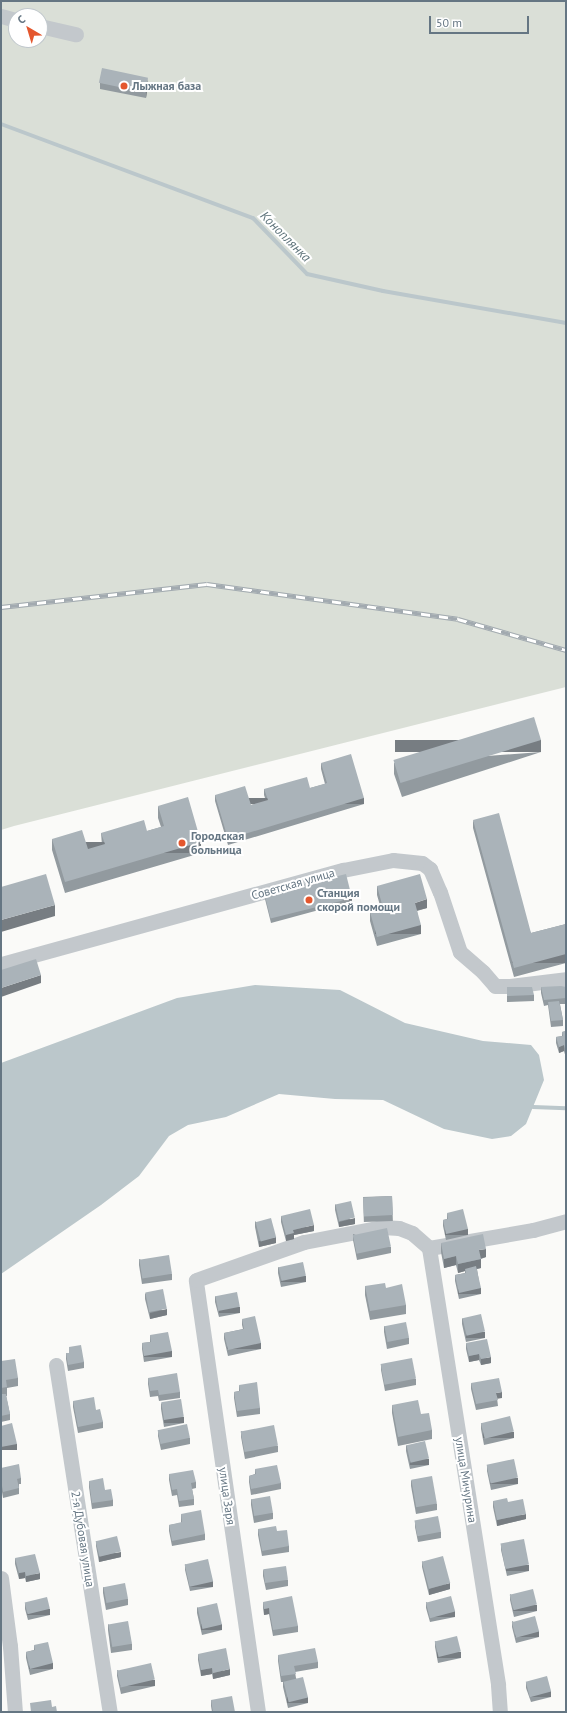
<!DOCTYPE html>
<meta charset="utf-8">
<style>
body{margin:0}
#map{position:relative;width:567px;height:1713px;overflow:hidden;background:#fafaf8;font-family:"PT Sans",sans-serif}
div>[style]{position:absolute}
.green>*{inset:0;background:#dadfd7}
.water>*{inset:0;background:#bbc7cb}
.stream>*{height:4px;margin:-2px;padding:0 2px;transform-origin:2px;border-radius:2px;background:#bbc7cb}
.minor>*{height:15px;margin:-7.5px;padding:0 7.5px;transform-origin:7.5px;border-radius:7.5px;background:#c3c8cc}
.rail>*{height:4.5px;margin-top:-2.25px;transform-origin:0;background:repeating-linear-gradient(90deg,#fff 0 9px,#a2aab0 0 18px);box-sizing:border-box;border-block:1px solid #a2aab0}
.wall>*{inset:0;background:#929a9f;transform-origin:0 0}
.shaded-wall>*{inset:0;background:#777d82;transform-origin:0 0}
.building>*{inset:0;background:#aab3b9;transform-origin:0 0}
.dots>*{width:11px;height:11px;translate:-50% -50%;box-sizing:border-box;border:2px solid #fff;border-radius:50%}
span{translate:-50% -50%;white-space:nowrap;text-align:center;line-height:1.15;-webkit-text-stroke:4px #fff;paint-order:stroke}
.poi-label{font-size:12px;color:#657683;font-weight:700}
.left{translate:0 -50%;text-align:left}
.street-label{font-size:12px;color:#657683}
.water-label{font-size:13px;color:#60757c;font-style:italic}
.frame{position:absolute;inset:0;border:2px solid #657683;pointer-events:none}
.north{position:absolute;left:8px;top:8px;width:40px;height:40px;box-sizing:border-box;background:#fff;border:1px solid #c1c8cd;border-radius:50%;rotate:322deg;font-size:11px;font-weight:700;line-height:16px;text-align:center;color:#657683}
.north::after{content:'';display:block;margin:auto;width:14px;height:18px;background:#e4572e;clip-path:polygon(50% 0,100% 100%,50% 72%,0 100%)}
.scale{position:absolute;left:429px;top:16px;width:100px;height:18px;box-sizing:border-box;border:2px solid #657683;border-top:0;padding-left:5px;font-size:12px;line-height:14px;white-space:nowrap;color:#657683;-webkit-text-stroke:3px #fff;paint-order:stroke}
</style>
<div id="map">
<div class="green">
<i style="clip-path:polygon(evenodd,1px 1px,566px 1px,566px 687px,14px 826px,1px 830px,1px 1px,16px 16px,40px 16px,40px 40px,16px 40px,16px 16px)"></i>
</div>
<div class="water">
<i style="clip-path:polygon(255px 985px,340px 990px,405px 1023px,483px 1041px,531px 1045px,539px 1055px,544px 1080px,526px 1124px,511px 1136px,492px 1139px,444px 1129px,383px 1100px,335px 1099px,279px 1094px,226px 1117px,188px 1125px,169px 1136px,139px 1176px,101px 1205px,1px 1274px,1px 1063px,177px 998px)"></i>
</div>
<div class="stream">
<i style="left:1px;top:124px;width:269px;rotate:20.5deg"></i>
<i style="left:253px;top:218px;width:78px;rotate:46deg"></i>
<i style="left:307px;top:274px;width:78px;rotate:12.6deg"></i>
<i style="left:383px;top:291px;width:186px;rotate:9.9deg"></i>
<i style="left:533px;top:1107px;width:33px;rotate:2deg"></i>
</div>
<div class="minor">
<i style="left:1px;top:16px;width:16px;rotate:15deg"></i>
<i style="left:40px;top:26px;width:37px;rotate:13deg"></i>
<i style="left:1px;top:964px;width:355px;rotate:-15.4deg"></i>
<i style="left:343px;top:870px;width:51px;rotate:-11.3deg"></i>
<i style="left:393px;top:860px;width:29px;rotate:6deg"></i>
<i style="left:422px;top:863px;width:10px;rotate:37deg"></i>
<i style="left:430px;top:869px;width:25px;rotate:67deg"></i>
<i style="left:440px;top:892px;width:63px;rotate:71.6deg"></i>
<i style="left:460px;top:952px;width:30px;rotate:41deg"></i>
<i style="left:483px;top:972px;width:18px;rotate:49deg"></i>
<i style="left:495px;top:986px;width:15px"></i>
<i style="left:510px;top:986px;width:56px;rotate:-7.1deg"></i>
<i style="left:429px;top:1248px;width:442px;rotate:81deg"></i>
<i style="left:498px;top:1685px;width:27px;rotate:86deg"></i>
<i style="left:56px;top:1365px;width:351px;rotate:81.2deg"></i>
<i style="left:1px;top:1578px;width:69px;rotate:82.5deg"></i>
<i style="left:10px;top:1646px;width:66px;rotate:85.7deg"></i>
<i style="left:258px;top:1712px;width:436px;rotate:-98.2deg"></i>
<i style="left:196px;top:1280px;width:114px;rotate:-19.4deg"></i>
<i style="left:304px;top:1242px;width:79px;rotate:-10.9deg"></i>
<i style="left:382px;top:1227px;width:17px;rotate:3deg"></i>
<i style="left:399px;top:1228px;width:14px;rotate:21deg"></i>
<i style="left:412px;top:1233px;width:23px;rotate:41deg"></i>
<i style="left:429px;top:1248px;width:106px;rotate:-9.8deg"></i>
<i style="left:533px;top:1230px;width:34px;rotate:-15deg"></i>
</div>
<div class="rail">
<i style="left:1px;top:607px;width:207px;rotate:-6.4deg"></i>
<i style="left:207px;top:584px;width:253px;rotate:7.9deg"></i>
<i style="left:458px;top:619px;width:112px;rotate:16deg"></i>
</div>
<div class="wall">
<i style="clip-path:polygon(100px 83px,148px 84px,146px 98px,100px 89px)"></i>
<i style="clip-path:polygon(541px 752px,402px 797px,394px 774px,394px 763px)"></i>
<i style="clip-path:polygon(321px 763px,364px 804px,228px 845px,215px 801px,215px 795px,251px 805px,266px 801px,264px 795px,264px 789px,310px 788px,325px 784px,321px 769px)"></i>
<i style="clip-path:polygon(158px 806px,201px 853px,65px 893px,52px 850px,52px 839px,88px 849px,102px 845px,101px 833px,147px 831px,161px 827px,158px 818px)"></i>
<i style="clip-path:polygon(473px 820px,531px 933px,566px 924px,566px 963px,514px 977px,473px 828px)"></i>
<i style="clip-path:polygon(377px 886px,427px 908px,417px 911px,421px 934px,377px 946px,370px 921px,370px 912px,381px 909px,377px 895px)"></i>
<i style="clip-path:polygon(265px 896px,352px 901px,271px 923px,265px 899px)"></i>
<i style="clip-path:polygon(507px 987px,534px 995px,534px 1001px,507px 1002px)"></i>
<i style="clip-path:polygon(541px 987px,566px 987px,566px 1004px,560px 1004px,563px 1020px,563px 1026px,551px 1027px,548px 1005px,544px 1006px,541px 993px)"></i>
<i style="clip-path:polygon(566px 1031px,566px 1058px,564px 1051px,559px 1053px,556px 1043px,556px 1037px,562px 1036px,562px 1032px)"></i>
<i style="left:392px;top:1196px;width:25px;height:29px;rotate:88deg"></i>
<i style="clip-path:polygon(335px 1204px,355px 1224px,339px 1227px,335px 1210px)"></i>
<i style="clip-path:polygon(447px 1213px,468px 1235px,446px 1240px,443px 1226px,443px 1220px,447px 1219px)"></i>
<i style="clip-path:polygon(281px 1216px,314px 1231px,294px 1235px,294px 1239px,286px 1241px,281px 1222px)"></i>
<i style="clip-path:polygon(255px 1221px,276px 1243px,259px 1247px,255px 1227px)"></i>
<i style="clip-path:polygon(353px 1234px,391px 1247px,391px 1253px,357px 1260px,353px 1240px)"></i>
<i style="clip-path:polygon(441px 1243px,486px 1257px,481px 1259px,481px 1268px,477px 1269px,481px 1294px,459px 1299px,455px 1281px,455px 1275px,465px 1273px,465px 1271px,458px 1273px,456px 1265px,444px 1268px,441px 1252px)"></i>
<i style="clip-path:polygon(139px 1259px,172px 1274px,172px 1280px,142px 1284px,139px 1265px)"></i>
<i style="clip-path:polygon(278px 1267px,306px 1282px,281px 1287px,278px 1273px)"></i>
<i style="clip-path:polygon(365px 1286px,386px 1288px,406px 1305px,406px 1314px,370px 1320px,365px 1295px)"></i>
<i style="clip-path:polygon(145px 1293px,167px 1315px,150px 1319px,145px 1299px)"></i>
<i style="clip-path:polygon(215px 1296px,240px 1313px,219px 1317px,215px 1302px)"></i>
<i style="clip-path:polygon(462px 1318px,485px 1338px,466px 1342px,462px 1324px)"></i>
<i style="clip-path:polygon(242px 1319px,261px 1349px,228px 1356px,224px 1339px,224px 1333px,243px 1329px,242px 1325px)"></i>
<i style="clip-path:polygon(384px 1326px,409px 1338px,409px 1344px,387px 1349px,384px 1332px)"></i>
<i style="clip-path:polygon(150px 1335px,172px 1357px,144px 1362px,142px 1349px,142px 1343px,150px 1342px)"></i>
<i style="clip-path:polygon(466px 1343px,491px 1363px,481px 1365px,479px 1360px,469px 1362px,466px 1349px)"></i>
<i style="clip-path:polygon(69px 1347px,84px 1362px,84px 1368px,68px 1371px,66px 1359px,66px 1353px,69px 1353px)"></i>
<i style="clip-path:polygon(1px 1361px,18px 1378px,18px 1386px,7px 1388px,7px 1396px,6px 1396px,10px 1414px,10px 1420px,1px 1422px)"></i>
<i style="clip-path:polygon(381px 1364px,416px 1379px,416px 1385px,385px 1391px,381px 1370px)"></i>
<i style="clip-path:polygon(148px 1378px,180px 1392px,180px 1398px,159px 1401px,158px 1396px,150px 1397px,148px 1384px)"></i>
<i style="clip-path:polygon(471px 1383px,502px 1398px,497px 1398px,498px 1406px,476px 1410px,471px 1389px)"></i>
<i style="clip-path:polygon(239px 1385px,260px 1408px,260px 1414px,237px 1417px,234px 1398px,234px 1392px,239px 1391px)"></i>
<i style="clip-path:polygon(73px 1401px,96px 1410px,103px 1422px,103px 1428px,78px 1433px,73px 1407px)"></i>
<i style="clip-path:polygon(161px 1403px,184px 1423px,164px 1427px,161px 1409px)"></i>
<i style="clip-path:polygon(392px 1405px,432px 1430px,432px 1439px,398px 1446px,392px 1413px)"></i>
<i style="clip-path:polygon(481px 1423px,514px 1438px,484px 1445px,481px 1429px)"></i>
<i style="clip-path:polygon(158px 1430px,190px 1438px,190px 1444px,161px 1450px,158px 1436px)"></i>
<i style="clip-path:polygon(241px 1431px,278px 1446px,278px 1452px,245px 1459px,241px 1437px)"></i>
<i style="clip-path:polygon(406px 1445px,429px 1465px,410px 1469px,406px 1451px)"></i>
<i style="clip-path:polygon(487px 1465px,518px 1484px,491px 1490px,487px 1471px)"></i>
<i style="clip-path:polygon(1px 1468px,21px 1478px,21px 1484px,19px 1484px,19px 1494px,3px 1498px,1px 1486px)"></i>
<i style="clip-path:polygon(255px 1469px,281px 1483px,281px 1489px,251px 1495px,249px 1482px,249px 1476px,255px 1474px)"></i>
<i style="clip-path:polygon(169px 1474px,196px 1482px,196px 1488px,192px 1489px,194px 1499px,194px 1505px,179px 1507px,177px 1495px,172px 1496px,169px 1480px)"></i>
<i style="clip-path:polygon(411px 1480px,437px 1504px,437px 1510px,416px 1514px,411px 1486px)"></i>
<i style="clip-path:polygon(89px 1481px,105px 1490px,113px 1500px,113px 1506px,92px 1509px,89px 1487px)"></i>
<i style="clip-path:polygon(251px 1499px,273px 1513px,273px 1519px,254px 1523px,251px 1505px)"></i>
<i style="clip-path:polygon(493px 1501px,508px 1502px,526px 1519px,497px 1526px,493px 1507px)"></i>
<i style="clip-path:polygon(181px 1514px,205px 1534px,205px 1540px,172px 1546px,169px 1531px,169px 1525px,181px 1523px)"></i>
<i style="clip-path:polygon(415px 1521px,441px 1532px,441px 1538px,418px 1542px,415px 1527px)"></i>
<i style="clip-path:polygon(258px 1529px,277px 1531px,289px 1546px,289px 1552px,262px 1556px,258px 1535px)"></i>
<i style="clip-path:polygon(96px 1541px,121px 1557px,99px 1562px,96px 1546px)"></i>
<i style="clip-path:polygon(501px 1544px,529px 1571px,507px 1576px,501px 1550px)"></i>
<i style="clip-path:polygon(15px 1558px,40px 1579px,26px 1582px,25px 1578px,19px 1579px,15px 1564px)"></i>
<i style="clip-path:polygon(422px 1561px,450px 1589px,429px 1595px,422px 1567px)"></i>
<i style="clip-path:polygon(185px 1564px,213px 1587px,190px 1591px,185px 1570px)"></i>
<i style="clip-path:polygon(263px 1570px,288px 1580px,288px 1586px,266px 1590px,263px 1576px)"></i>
<i style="clip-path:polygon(103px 1587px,128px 1599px,128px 1605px,106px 1610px,103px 1593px)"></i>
<i style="clip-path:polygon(510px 1594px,537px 1611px,514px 1617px,510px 1600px)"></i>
<i style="clip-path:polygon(263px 1602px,298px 1626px,298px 1632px,273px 1636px,269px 1614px,264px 1615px,263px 1608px)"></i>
<i style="clip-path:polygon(426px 1602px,455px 1617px,430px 1622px,426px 1608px)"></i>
<i style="clip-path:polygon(25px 1603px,50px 1615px,28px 1620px,25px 1609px)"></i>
<i style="clip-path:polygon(197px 1607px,222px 1630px,202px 1635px,197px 1613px)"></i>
<i style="clip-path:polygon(512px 1621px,539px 1637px,516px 1643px,512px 1627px)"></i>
<i style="clip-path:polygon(108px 1624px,132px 1644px,132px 1650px,111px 1653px,108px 1630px)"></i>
<i style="clip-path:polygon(435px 1641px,461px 1658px,438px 1663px,435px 1647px)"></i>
<i style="clip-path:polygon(34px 1645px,53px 1669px,30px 1675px,26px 1658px,26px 1652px,34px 1650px)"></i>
<i style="clip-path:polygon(198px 1654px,230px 1675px,213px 1679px,212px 1674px,201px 1676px,198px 1660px)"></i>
<i style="clip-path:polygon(278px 1655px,318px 1662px,318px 1668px,295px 1672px,296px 1678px,308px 1703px,288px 1708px,283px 1687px,283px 1682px,281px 1682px,278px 1661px)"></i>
<i style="clip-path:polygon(117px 1670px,155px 1686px,121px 1694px,117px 1676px)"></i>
<i style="clip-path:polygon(526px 1682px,551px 1697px,531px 1702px,526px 1688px)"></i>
<i style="clip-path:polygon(211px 1700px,235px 1712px,212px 1712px,211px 1706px)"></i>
</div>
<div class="shaded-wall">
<i style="clip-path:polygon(148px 78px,148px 84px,146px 98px,146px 92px)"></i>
<i style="left:541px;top:740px;width:12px;height:146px;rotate:90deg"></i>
<i style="left:364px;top:798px;width:6px;height:142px;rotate:90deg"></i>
<i style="left:201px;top:842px;width:11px;height:142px;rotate:90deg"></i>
<i style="left:352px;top:898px;width:3px;height:84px;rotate:90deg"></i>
<i style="clip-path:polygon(427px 899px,427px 908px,415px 911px,415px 903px)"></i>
<i style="clip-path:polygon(55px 905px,55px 916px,1px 932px,1px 920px)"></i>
<i style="left:421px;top:925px;width:9px;height:46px;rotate:90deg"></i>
<i style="left:566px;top:954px;width:9px;height:54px;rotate:90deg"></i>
<i style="clip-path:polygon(41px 975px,41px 983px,1px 997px,1px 988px)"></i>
<i style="clip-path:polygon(564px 1045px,564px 1051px,559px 1053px,559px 1047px)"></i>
<i style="clip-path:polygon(355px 1218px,355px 1224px,339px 1227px,339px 1222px)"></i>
<i style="clip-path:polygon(314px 1225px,314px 1231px,294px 1235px,294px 1239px,286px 1241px,286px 1235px,293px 1230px)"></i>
<i style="left:468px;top:1229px;width:6px;height:23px;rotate:90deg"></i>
<i style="clip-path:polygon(276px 1237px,276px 1243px,259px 1247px,259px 1241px)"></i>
<i style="clip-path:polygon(486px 1249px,486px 1257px,479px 1259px,479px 1250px)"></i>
<i style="clip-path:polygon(456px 1256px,456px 1265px,444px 1268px,444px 1259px)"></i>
<i style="clip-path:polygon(481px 1259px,481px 1268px,466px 1271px,465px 1269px,465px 1271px,458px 1273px,458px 1264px)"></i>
<i style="left:306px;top:1276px;width:6px;height:25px;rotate:90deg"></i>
<i style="left:481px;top:1288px;width:6px;height:23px;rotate:90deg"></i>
<i style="left:240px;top:1307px;width:6px;height:21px;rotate:90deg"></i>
<i style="clip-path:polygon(167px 1309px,167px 1315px,150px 1319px,150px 1313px)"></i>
<i style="left:485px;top:1332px;width:6px;height:19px;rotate:90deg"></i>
<i style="left:261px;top:1343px;width:6px;height:34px;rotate:90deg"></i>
<i style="left:172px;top:1351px;width:6px;height:28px;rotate:90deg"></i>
<i style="clip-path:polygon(479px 1354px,479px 1360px,469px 1362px,469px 1356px)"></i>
<i style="clip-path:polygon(491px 1357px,491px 1363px,481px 1365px,481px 1359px)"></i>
<i style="clip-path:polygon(502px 1392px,502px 1398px,496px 1399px,496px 1393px)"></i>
<i style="left:184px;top:1417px;width:6px;height:20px;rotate:90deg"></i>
<i style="left:514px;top:1432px;width:6px;height:31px;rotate:90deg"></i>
<i style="left:17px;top:1444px;width:6px;height:16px;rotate:90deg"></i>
<i style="left:429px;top:1459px;width:6px;height:19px;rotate:90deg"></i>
<i style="left:518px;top:1478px;width:6px;height:28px;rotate:90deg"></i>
<i style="clip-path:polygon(526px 1514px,526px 1519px,497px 1526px,497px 1520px)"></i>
<i style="clip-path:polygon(121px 1552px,121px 1557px,99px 1562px,99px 1556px)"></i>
<i style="left:529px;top:1565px;width:6px;height:23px;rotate:90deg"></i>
<i style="clip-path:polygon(25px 1572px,25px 1578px,19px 1579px,19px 1573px)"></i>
<i style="clip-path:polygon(40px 1573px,40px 1579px,26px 1582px,26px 1576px)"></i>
<i style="left:213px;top:1581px;width:6px;height:23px;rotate:90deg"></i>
<i style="clip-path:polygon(450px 1583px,450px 1589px,429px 1595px,429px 1589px)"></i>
<i style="left:537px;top:1605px;width:6px;height:24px;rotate:90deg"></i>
<i style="clip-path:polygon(269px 1608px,269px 1614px,264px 1615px,264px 1609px)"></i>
<i style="left:50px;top:1609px;width:6px;height:23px;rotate:90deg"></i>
<i style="left:455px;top:1611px;width:6px;height:25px;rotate:90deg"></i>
<i style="left:222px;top:1624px;width:6px;height:21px;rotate:90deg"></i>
<i style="left:539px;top:1631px;width:6px;height:24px;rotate:90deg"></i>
<i style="left:461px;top:1652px;width:6px;height:24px;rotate:90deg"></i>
<i style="left:53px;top:1663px;width:6px;height:24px;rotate:90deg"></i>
<i style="clip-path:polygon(212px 1668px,212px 1674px,201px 1676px,201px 1670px)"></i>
<i style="clip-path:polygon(230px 1669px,230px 1675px,213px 1679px,213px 1673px)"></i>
<i style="left:155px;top:1680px;width:6px;height:35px;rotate:90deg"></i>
<i style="left:551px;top:1691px;width:6px;height:21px;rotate:90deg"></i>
<i style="left:308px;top:1697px;width:6px;height:21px;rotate:90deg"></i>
</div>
<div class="building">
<i style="left:102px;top:68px;width:47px;height:15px;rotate:12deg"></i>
<i style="left:534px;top:717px;width:24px;height:147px;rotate:73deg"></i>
<i style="clip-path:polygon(351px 754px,364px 798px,228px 839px,215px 795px,245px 786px,251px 805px,268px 800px,264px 789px,307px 777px,310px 788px,327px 783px,321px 763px)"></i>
<i style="clip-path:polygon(188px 797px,201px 842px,65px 882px,52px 839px,82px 830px,88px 849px,105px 844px,101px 833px,144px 820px,147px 831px,164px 826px,158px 806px)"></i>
<i style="clip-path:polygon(499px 813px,531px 933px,566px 924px,566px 954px,514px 968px,473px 820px)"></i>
<i style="clip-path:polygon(46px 874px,55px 905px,1px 920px,1px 887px)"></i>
<i style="left:346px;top:874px;width:25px;height:84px;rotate:76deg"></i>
<i style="clip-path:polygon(420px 874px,427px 899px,415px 903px,421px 925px,377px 937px,370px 912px,383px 908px,377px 886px)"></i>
<i style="clip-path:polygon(36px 959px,41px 975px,1px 988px,1px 970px)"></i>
<i style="clip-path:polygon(561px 986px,566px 987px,566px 998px,544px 1000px,541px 987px)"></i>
<i style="clip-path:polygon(507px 987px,532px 987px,534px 995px,507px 996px)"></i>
<i style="clip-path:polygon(559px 1001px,563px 1020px,551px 1021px,548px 1002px)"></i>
<i style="clip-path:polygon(566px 1031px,566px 1052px,564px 1045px,559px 1047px,556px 1037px,563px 1036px,562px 1032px)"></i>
<i style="left:392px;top:1196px;width:19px;height:29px;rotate:87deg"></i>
<i style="left:351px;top:1201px;width:17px;height:16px;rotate:77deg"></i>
<i style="clip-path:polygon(310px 1209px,314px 1225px,293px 1230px,294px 1233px,286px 1235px,281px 1216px)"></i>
<i style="clip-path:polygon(463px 1209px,468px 1229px,446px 1234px,443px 1220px,448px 1219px,447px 1213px)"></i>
<i style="left:271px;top:1218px;width:20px;height:16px;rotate:75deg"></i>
<i style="left:387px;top:1228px;width:19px;height:35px;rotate:78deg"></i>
<i style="clip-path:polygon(483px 1234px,486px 1249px,479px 1250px,481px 1259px,458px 1264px,456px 1256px,444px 1259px,441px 1243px)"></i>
<i style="left:169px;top:1255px;width:19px;height:30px;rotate:81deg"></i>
<i style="left:303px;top:1262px;width:14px;height:25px;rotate:78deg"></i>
<i style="clip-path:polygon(476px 1266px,481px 1288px,459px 1293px,455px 1275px,466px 1273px,465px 1269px)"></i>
<i style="clip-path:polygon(385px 1283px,386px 1288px,402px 1284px,406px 1305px,370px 1311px,365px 1286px)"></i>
<i style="left:163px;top:1289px;width:20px;height:18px;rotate:79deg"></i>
<i style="left:237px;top:1292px;width:15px;height:22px;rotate:79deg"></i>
<i style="left:481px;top:1314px;width:18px;height:19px;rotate:77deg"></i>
<i style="clip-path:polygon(255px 1316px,261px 1343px,228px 1350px,224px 1333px,244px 1329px,242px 1319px)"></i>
<i style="left:406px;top:1322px;width:16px;height:22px;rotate:79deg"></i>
<i style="clip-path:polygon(168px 1332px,172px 1351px,144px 1356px,142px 1343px,151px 1342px,150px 1335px)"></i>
<i style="clip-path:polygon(487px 1339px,491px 1357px,481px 1359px,479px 1354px,469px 1356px,466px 1343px)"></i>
<i style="clip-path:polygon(81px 1345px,84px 1362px,68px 1365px,66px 1353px,69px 1353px,69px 1347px)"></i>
<i style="left:412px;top:1358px;width:21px;height:32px;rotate:79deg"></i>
<i style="clip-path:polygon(15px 1359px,18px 1378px,6px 1380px,7px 1387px,1px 1388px,1px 1361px)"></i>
<i style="clip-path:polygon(177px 1373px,180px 1392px,159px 1395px,158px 1390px,150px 1391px,148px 1378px)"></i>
<i style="clip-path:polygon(499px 1378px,502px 1392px,496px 1393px,498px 1400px,476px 1404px,471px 1383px)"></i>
<i style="clip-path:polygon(257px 1382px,260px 1408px,237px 1411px,234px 1392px,240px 1391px,239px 1385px)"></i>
<i style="clip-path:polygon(1px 1394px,6px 1394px,10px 1414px,1px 1416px)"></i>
<i style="clip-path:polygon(94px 1397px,96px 1410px,100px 1409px,103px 1422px,78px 1427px,73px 1401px)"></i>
<i style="left:181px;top:1399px;width:18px;height:20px;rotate:81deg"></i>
<i style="clip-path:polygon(418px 1400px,421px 1414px,429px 1413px,432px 1430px,398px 1437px,392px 1405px)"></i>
<i style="left:510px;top:1416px;width:16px;height:30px;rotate:76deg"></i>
<i style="clip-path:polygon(12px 1423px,17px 1444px,1px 1447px,1px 1426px)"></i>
<i style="left:187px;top:1424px;width:14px;height:30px;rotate:78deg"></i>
<i style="left:274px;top:1425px;width:21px;height:34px;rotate:79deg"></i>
<i style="left:425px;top:1441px;width:18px;height:19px;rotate:77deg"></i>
<i style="left:514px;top:1459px;width:19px;height:28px;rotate:78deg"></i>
<i style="clip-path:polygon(19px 1464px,21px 1478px,17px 1479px,19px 1488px,3px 1492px,1px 1480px,1px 1468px)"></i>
<i style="clip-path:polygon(277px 1465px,281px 1483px,251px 1489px,249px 1476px,256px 1474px,255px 1469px)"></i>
<i style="clip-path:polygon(193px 1470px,196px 1482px,191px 1483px,194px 1499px,179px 1501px,177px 1489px,172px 1490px,169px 1474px)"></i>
<i style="left:432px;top:1476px;width:28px;height:21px;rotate:80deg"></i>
<i style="clip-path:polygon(103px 1478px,105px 1490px,111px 1489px,113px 1500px,92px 1503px,89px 1481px)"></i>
<i style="left:270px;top:1496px;width:17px;height:19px;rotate:80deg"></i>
<i style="clip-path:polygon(507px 1498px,508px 1502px,523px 1499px,526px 1514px,497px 1520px,493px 1501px)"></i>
<i style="clip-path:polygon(201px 1510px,205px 1534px,172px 1541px,169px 1525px,182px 1522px,181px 1514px)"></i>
<i style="left:438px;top:1516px;width:16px;height:24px;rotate:79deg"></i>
<i style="clip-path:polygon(276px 1526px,277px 1531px,287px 1530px,289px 1546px,262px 1551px,258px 1529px)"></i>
<i style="left:117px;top:1536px;width:16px;height:22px;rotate:76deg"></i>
<i style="left:524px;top:1539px;width:26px;height:24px;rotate:79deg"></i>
<i style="clip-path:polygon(35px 1554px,40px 1573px,26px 1576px,25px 1572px,19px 1573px,15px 1558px)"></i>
<i style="left:443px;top:1556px;width:28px;height:22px;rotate:75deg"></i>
<i style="left:208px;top:1559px;width:23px;height:24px;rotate:77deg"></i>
<i style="left:286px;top:1566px;width:14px;height:23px;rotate:82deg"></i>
<i style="left:125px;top:1583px;width:16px;height:22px;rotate:79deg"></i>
<i style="left:533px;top:1589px;width:16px;height:24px;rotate:76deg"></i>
<i style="clip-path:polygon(292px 1596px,298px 1626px,273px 1630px,269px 1608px,264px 1609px,263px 1602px)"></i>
<i style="left:451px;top:1596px;width:16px;height:26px;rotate:75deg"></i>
<i style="left:47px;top:1597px;width:12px;height:23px;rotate:76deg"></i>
<i style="left:217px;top:1603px;width:22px;height:20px;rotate:77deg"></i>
<i style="left:535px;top:1616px;width:16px;height:24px;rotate:75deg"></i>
<i style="left:128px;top:1621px;width:23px;height:20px;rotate:80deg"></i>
<i style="left:457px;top:1636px;width:16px;height:23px;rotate:76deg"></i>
<i style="clip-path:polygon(48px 1642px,53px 1663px,30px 1669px,26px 1652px,35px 1650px,34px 1645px)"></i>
<i style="clip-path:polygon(226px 1648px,230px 1669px,213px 1673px,212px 1668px,201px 1670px,198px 1654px)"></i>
<i style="clip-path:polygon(315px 1648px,318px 1662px,294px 1666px,296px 1674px,281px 1676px,278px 1655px)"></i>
<i style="left:151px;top:1663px;width:17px;height:35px;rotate:77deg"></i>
<i style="left:547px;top:1676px;width:16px;height:22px;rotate:75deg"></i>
<i style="left:303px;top:1677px;width:21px;height:20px;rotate:76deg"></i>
<i style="clip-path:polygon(232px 1696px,235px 1712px,213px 1712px,211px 1700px)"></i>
<i style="clip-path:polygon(51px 1700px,52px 1707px,56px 1706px,57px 1712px,31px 1712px,30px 1703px)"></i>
</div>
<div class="dots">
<i style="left:124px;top:86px;background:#e4572e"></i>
<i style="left:182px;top:843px;background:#e4572e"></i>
<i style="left:309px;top:900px;background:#e4572e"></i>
</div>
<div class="poi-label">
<span class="left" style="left:132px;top:86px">Лыжная база</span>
<span class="left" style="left:191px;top:843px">Городская<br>больница</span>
<span class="left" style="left:317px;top:900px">Станция<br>скорой помощи</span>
</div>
<div class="street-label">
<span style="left:293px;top:884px;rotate:-16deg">Советская улица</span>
<span style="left:466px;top:1480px;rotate:81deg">улица Мичурина</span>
<span style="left:227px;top:1496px;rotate:82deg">улица Заря</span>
<span style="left:83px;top:1539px;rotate:81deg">2-я Дубовая улица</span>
</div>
<div class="water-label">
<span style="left:285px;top:237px;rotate:45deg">Коноплянка</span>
</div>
<div class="frame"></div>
<div class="north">С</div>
<div class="scale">50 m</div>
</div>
